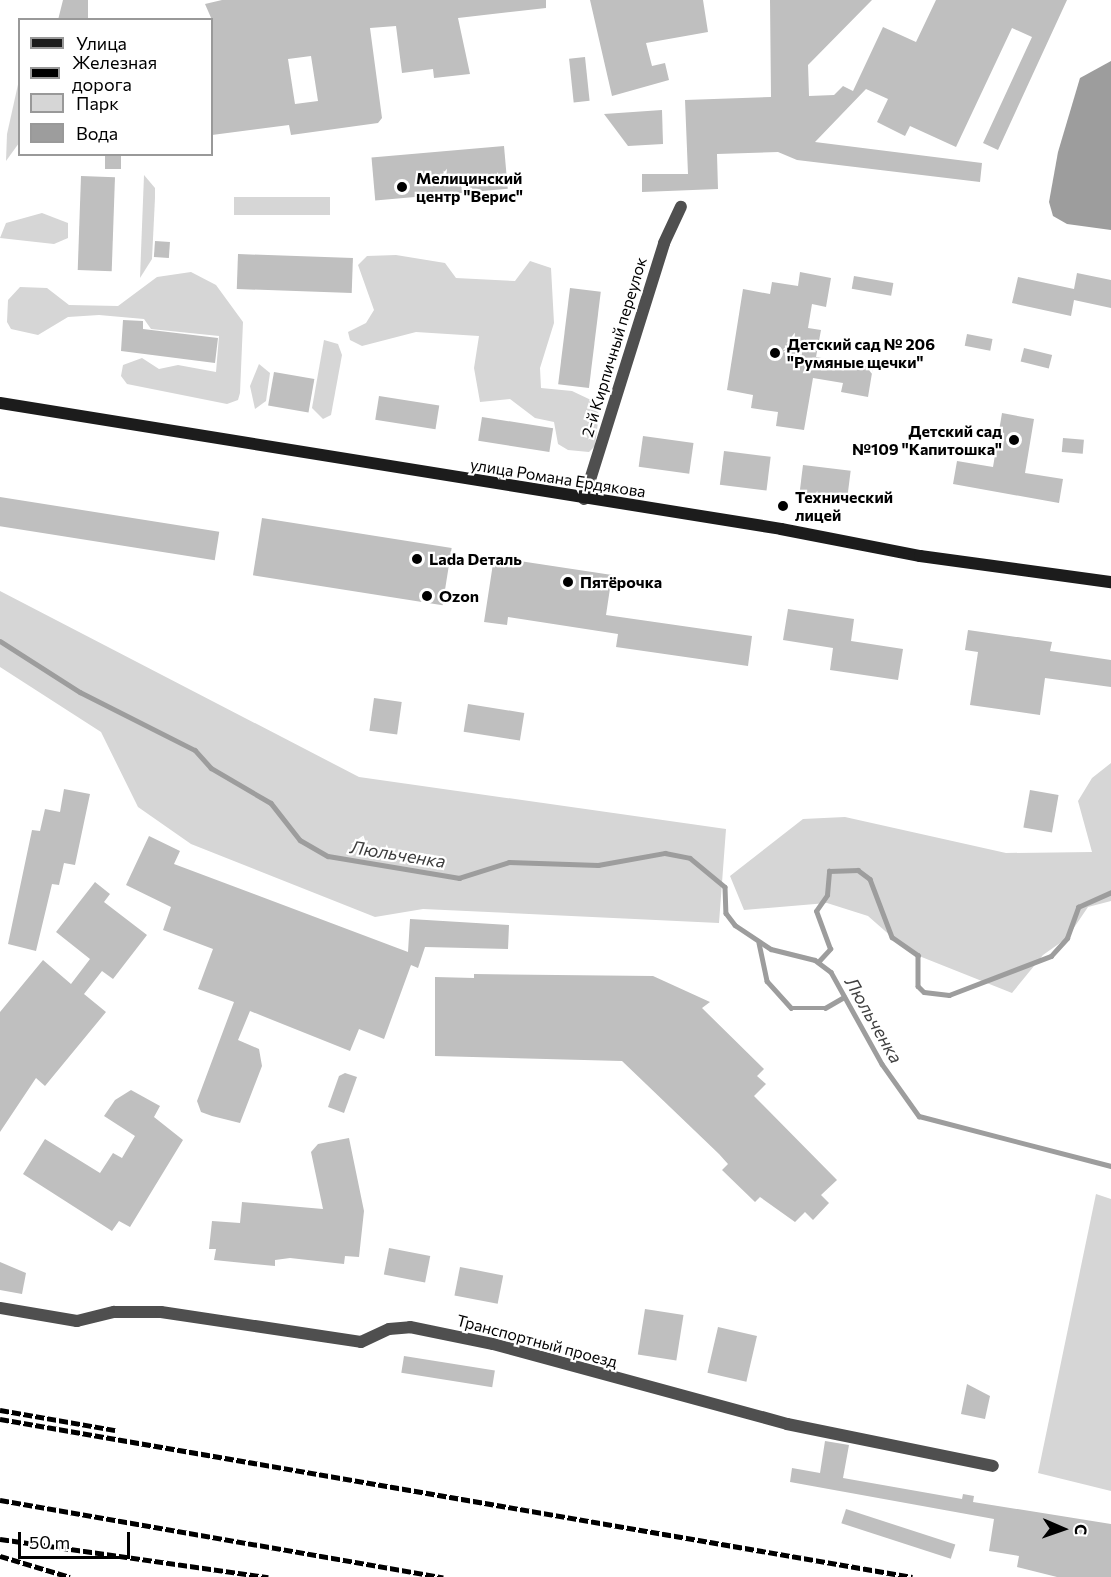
<!DOCTYPE html>
<meta charset="utf-8">
<style>
body{margin:0}
#map{position:relative;width:1111px;height:1577px;overflow:hidden;background:#fff;font-family:Commissioner,sans-serif}
div>[style]{position:absolute}
.green>*{inset:0;background:#d6d6d6;transform-origin:0 0}
.water>*{inset:0;background:#9d9d9d}
.stream>*{height:4.5px;margin:-2.25px;padding:0 2.25px;transform-origin:2.25px;border-radius:2.25px;background:#9d9d9d}
.building>*{inset:0;background:#bfbfbf;transform-origin:0 0}
.street>*{height:12px;margin:-6px;padding:0 6px;transform-origin:6px;border-radius:6px;background:#4f4f4f}
.secondary>*{height:12px;margin:-6px;padding:0 6px;transform-origin:6px;border-radius:6px;background:#1c1c1c}
.rail>*{height:4.5px;margin-top:-2.25px;transform-origin:0;background:repeating-linear-gradient(90deg,#000 0 9px,transparent 0 12px)}
.dots>*{width:16px;height:16px;translate:-50% -50%;box-sizing:border-box;border:3px solid #fff;border-radius:50%}
span{translate:-50% -50%;white-space:nowrap;text-align:center;line-height:1.15;-webkit-text-stroke:4.5px #fff;paint-order:stroke}
.poi-label{font-size:16px;color:#000;font-weight:700}
.left{translate:0 -50%;text-align:left}
.right{translate:-100% -50%;text-align:right}
.street-label{font-size:16px;color:#000}
.water-label{font-size:18px;color:#3e3e3e;font-style:italic}
.legend{position:absolute;left:18px;top:18px;width:195px;height:138px;box-sizing:border-box;background:#fff;border:2px solid #999;margin:0;padding:8px 10px;list-style:none;font-size:18px;color:#000}
.legend li{display:flex;align-items:center;gap:12px;height:30px}
.legend b{width:30px;border:2px solid #999}
.north{position:absolute;left:1033px;top:1499px;width:60px;height:60px;-webkit-text-stroke:4px #fff;paint-order:stroke;rotate:92deg;font-size:16px;font-weight:700;line-height:24px;text-align:center;color:#000}
.north::after{content:'';display:block;margin:auto;width:21px;height:27px;background:#000;clip-path:polygon(50% 0,100% 100%,50% 72%,0 100%)}
.scale{position:absolute;left:18px;top:1532px;width:112px;height:27px;box-sizing:border-box;border:3px solid #000;border-top:0;padding-left:8px;font-size:18px;line-height:21px;white-space:nowrap;color:#000;-webkit-text-stroke:4px #fff;paint-order:stroke}
</style>
<div id="map">
<div class="green">
<i style="clip-path:polygon(19px 80px,19px 143px,6px 161px,7px 134px)"></i>
<i style="clip-path:polygon(144px 175px,155px 188px,155px 198px,152px 259px,140px 278px)"></i>
<i style="left:330px;top:197px;width:18px;height:96px;rotate:90deg"></i>
<i style="clip-path:polygon(42px 213px,68px 223px,68px 238px,54px 244px,0 238px,6px 223px)"></i>
<i style="clip-path:polygon(396px 255px,445px 263px,456px 278px,515px 281px,530px 261px,551px 268px,554px 323px,540px 368px,541px 388px,572px 391px,591px 400px,599px 414px,595px 446px,589px 452px,568px 450px,558px 444px,554px 422px,535px 418px,510px 399px,480px 402px,474px 368px,479px 336px,416px 332px,362px 346px,350px 340px,348px 332px,366px 323px,374px 310px,358px 265px,367px 256px)"></i>
<i style="clip-path:polygon(191px 272px,216px 285px,243px 322px,240px 393px,238px 400px,227px 404px,127px 384px,121px 376px,123px 365px,142px 358px,159px 369px,178px 365px,216px 372px,219px 336px,151px 329px,144px 319px,99px 315px,68px 317px,38px 335px,11px 329px,7px 322px,8px 300px,20px 287px,47px 288px,69px 305px,118px 306px,157px 277px)"></i>
<i style="clip-path:polygon(324px 340px,338px 344px,342px 355px,331px 415px,323px 419px,312px 408px)"></i>
<i style="clip-path:polygon(259px 364px,270px 373px,266px 401px,255px 409px,250px 386px)"></i>
<i style="clip-path:polygon(0 591px,359px 777px,726px 829px,719px 923px,423px 909px,375px 917px,191px 844px,138px 807px,101px 732px,0 667px)"></i>
<i style="clip-path:polygon(1111px 763px,1111px 901px,1088px 907px,1067px 938px,1043px 955px,1012px 993px,909px 952px,868px 916px,827px 903px,744px 910px,730px 876px,803px 819px,845px 817px,1006px 853px,1092px 852px,1078px 801px,1092px 778px)"></i>
<i style="clip-path:polygon(1096px 1194px,1111px 1199px,1111px 1491px,1038px 1473px)"></i>
</div>
<div class="water">
<i style="clip-path:polygon(1111px 61px,1111px 230px,1067px 224px,1053px 216px,1049px 202px,1058px 152px,1080px 78px)"></i>
</div>
<div class="stream">
<i style="left:0;top:641px;width:95px;rotate:32.5deg"></i>
<i style="left:80px;top:692px;width:129px;rotate:26.8deg"></i>
<i style="left:195px;top:750px;width:24px;rotate:48deg"></i>
<i style="left:211px;top:768px;width:69px;rotate:30.3deg"></i>
<i style="left:271px;top:803px;width:47px;rotate:51.9deg"></i>
<i style="left:300px;top:840px;width:32px;rotate:30deg"></i>
<i style="left:328px;top:856px;width:133px;rotate:9.5deg"></i>
<i style="left:459px;top:878px;width:52px;rotate:-17.7deg"></i>
<i style="left:509px;top:862px;width:89px;rotate:1.9deg"></i>
<i style="left:598px;top:865px;width:68px;rotate:-10.2deg"></i>
<i style="left:665px;top:853px;width:25px;rotate:11deg"></i>
<i style="left:690px;top:858px;width:45px;rotate:39.6deg"></i>
<i style="left:725px;top:887px;width:26px;rotate:88deg"></i>
<i style="left:726px;top:913px;width:15px;rotate:53deg"></i>
<i style="left:735px;top:925px;width:43px;rotate:33.7deg"></i>
<i style="left:771px;top:949px;width:45px;rotate:14deg"></i>
<i style="left:815px;top:960px;width:20px;rotate:37deg"></i>
<i style="left:831px;top:972px;width:105px;rotate:61deg"></i>
<i style="left:882px;top:1064px;width:64px;rotate:54.6deg"></i>
<i style="left:919px;top:1116px;width:198px;rotate:14.6deg"></i>
<i style="left:759px;top:943px;width:39px;rotate:78deg"></i>
<i style="left:767px;top:981px;width:36px;rotate:48deg"></i>
<i style="left:791px;top:1008px;width:34px"></i>
<i style="left:825px;top:1008px;width:22px;rotate:-30deg"></i>
<i style="left:818px;top:962px;width:18px;rotate:-47deg"></i>
<i style="left:830px;top:949px;width:40px;rotate:-110.2deg"></i>
<i style="left:816px;top:911px;width:19px;rotate:-55deg"></i>
<i style="left:827px;top:895px;width:24px;rotate:-85deg"></i>
<i style="left:829px;top:871px;width:29px;rotate:-2deg"></i>
<i style="left:858px;top:870px;width:15px;rotate:37deg"></i>
<i style="left:870px;top:879px;width:62px;rotate:69.2deg"></i>
<i style="left:892px;top:937px;width:32px;rotate:35deg"></i>
<i style="left:918px;top:955px;width:31px;rotate:90deg"></i>
<i style="left:918px;top:986px;width:8px;rotate:45deg"></i>
<i style="left:924px;top:992px;width:25px;rotate:7deg"></i>
<i style="left:949px;top:995px;width:109px;rotate:-20.9deg"></i>
<i style="left:1051px;top:956px;width:24px;rotate:-48deg"></i>
<i style="left:1067px;top:938px;width:33px;rotate:-70deg"></i>
<i style="left:1078px;top:907px;width:36px;rotate:-24deg"></i>
</div>
<div class="building">
<i style="clip-path:polygon(63px 0,88px 0,88px 20px,58px 20px)"></i>
<i style="clip-path:polygon(evenodd,222px 0,546px 0,546px 8px,458px 18px,470px 74px,434px 78px,433px 69px,402px 73px,396px 26px,370px 28px,382px 118px,378px 123px,291px 135px,289px 125px,212px 135px,212px 20px,205px 4px,222px 0,311px 56px,318px 101px,295px 104px,288px 59px,311px 56px)"></i>
<i style="clip-path:polygon(590px 0,703px 0,708px 32px,646px 43px,652px 66px,665px 63px,669px 80px,612px 96px)"></i>
<i style="clip-path:polygon(770px 0,872px 0,808px 65px,809px 96px,834px 95px,843px 86px,853px 91px,883px 27px,916px 42px,936px 0,1067px 0,998px 150px,983px 143px,1032px 37px,1012px 28px,956px 147px,910px 126px,905px 136px,877px 122px,888px 99px,866px 89px,815px 142px,982px 163px,980px 182px,797px 160px,778px 152px,717px 154px,718px 189px,642px 192px,642px 174px,688px 174px,685px 100px,771px 97px)"></i>
<i style="left:585px;top:57px;width:44px;height:16px;rotate:84deg"></i>
<i style="clip-path:polygon(662px 110px,663px 144px,628px 146px,604px 114px)"></i>
<i style="left:504px;top:146px;width:43px;height:133px;rotate:85deg"></i>
<i style="left:105px;top:156px;width:16px;height:13px"></i>
<i style="left:81px;top:176px;width:34px;height:94px;rotate:2deg"></i>
<i style="left:155px;top:241px;width:15px;height:16px;rotate:4deg"></i>
<i style="left:238px;top:254px;width:115px;height:35px;rotate:2deg"></i>
<i style="clip-path:polygon(800px 272px,831px 278px,826px 307px,812px 304px,808px 328px,821px 330px,816px 357px,873px 367px,868px 397px,841px 392px,843px 383px,813px 378px,804px 430px,776px 426px,778px 412px,751px 408px,753px 395px,727px 390px,743px 289px,770px 294px,772px 282px,798px 286px)"></i>
<i style="clip-path:polygon(1077px 273px,1111px 280px,1111px 308px,1074px 300px,1071px 316px,1012px 303px,1018px 277px,1074px 289px)"></i>
<i style="left:854px;top:276px;width:40px;height:13px;rotate:10deg"></i>
<i style="left:570px;top:288px;width:31px;height:97px;rotate:7deg"></i>
<i style="clip-path:polygon(123px 320px,143px 321px,143px 329px,218px 338px,215px 363px,121px 351px)"></i>
<i style="left:967px;top:334px;width:26px;height:12px;rotate:11deg"></i>
<i style="left:1024px;top:348px;width:29px;height:14px;rotate:14deg"></i>
<i style="left:274px;top:372px;width:41px;height:34px;rotate:10deg"></i>
<i style="left:379px;top:396px;width:61px;height:24px;rotate:9deg"></i>
<i style="clip-path:polygon(1002px 413px,1034px 419px,1025px 473px,1063px 479px,1059px 503px,953px 484px,957px 461px,993px 467px)"></i>
<i style="left:482px;top:417px;width:72px;height:24px;rotate:9deg"></i>
<i style="left:643px;top:436px;width:51px;height:31px;rotate:8deg"></i>
<i style="left:1063px;top:438px;width:21px;height:14px;rotate:5deg"></i>
<i style="left:724px;top:451px;width:47px;height:34px;rotate:7deg"></i>
<i style="left:803px;top:465px;width:48px;height:31px;rotate:7deg"></i>
<i style="left:0;top:497px;width:222px;height:29px;rotate:9deg"></i>
<i style="left:262px;top:518px;width:192px;height:58px;rotate:9deg"></i>
<i style="clip-path:polygon(494px 557px,612px 575px,606px 615px,752px 636px,748px 666px,616px 647px,618px 634px,508px 617px,507px 625px,484px 622px)"></i>
<i style="clip-path:polygon(788px 609px,854px 619px,851px 641px,903px 649px,898px 680px,830px 670px,833px 648px,783px 640px)"></i>
<i style="clip-path:polygon(968px 630px,1052px 642px,1050px 651px,1111px 660px,1111px 687px,1045px 678px,1040px 715px,970px 705px,978px 652px,965px 650px)"></i>
<i style="left:374px;top:698px;width:28px;height:33px;rotate:8deg"></i>
<i style="left:468px;top:704px;width:57px;height:28px;rotate:9deg"></i>
<i style="clip-path:polygon(64px 789px,90px 794px,75px 865px,64px 863px,59px 885px,52px 884px,36px 951px,8px 944px,32px 830px,40px 831px,45px 809px,60px 812px)"></i>
<i style="left:1030px;top:790px;width:29px;height:38px;rotate:10deg"></i>
<i style="clip-path:polygon(149px 836px,180px 851px,174px 864px,408px 952px,410px 919px,509px 925px,508px 949px,425px 947px,418px 968px,411px 965px,384px 1039px,359px 1029px,350px 1051px,250px 1011px,238px 1040px,259px 1049px,262px 1066px,240px 1123px,212px 1116px,201px 1112px,197px 1101px,234px 1002px,198px 989px,213px 949px,163px 930px,171px 907px,126px 885px)"></i>
<i style="clip-path:polygon(95px 882px,110px 894px,104px 902px,147px 935px,113px 979px,102px 971px,84px 994px,106px 1012px,45px 1086px,36px 1078px,0 1132px,0 1012px,43px 960px,71px 984px,90px 959px,56px 932px)"></i>
<i style="clip-path:polygon(474px 974px,653px 976px,710px 1002px,702px 1008px,764px 1069px,757px 1076px,766px 1084px,754px 1096px,837px 1180px,821px 1195px,829px 1203px,813px 1220px,805px 1212px,795px 1222px,760px 1197px,755px 1202px,722px 1170px,728px 1164px,719px 1154px,622px 1061px,435px 1056px,435px 977px,474px 978px)"></i>
<i style="clip-path:polygon(345px 1073px,357px 1077px,344px 1113px,328px 1107px,339px 1076px)"></i>
<i style="clip-path:polygon(131px 1090px,160px 1106px,154px 1117px,183px 1140px,130px 1227px,119px 1221px,112px 1231px,23px 1174px,45px 1139px,100px 1173px,113px 1153px,122px 1158px,135px 1136px,104px 1116px,115px 1100px)"></i>
<i style="clip-path:polygon(349px 1138px,364px 1211px,359px 1257px,345px 1256px,344px 1264px,290px 1258px,275px 1260px,275px 1266px,214px 1260px,216px 1249px,209px 1249px,212px 1221px,240px 1223px,242px 1202px,323px 1209px,311px 1152px,318px 1144px)"></i>
<i style="left:389px;top:1248px;width:42px;height:27px;rotate:11deg"></i>
<i style="clip-path:polygon(0 1262px,26px 1273px,22px 1294px,0 1290px)"></i>
<i style="left:460px;top:1267px;width:44px;height:29px;rotate:11deg"></i>
<i style="left:645px;top:1309px;width:39px;height:46px;rotate:9deg"></i>
<i style="left:718px;top:1327px;width:40px;height:47px;rotate:13deg"></i>
<i style="left:404px;top:1356px;width:92px;height:17px;rotate:9deg"></i>
<i style="clip-path:polygon(967px 1384px,990px 1396px,985px 1419px,961px 1414px)"></i>
<i style="clip-path:polygon(825px 1441px,849px 1445px,843px 1478px,962px 1499px,963px 1494px,974px 1496px,973px 1502px,1111px 1524px,1111px 1577px,1057px 1577px,1017px 1567px,1019px 1556px,989px 1551px,994px 1519px,790px 1482px,792px 1468px,820px 1473px)"></i>
<i style="left:846px;top:1509px;width:115px;height:15px;rotate:18deg"></i>
</div>
<div class="street">
<i style="left:584px;top:499px;width:268px;rotate:-72.6deg"></i>
<i style="left:664px;top:243px;width:40px;rotate:-65deg"></i>
<i style="left:0;top:1308px;width:78px;rotate:9.6deg"></i>
<i style="left:77px;top:1321px;width:38px;rotate:-14deg"></i>
<i style="left:114px;top:1312px;width:47px"></i>
<i style="left:161px;top:1312px;width:202px;rotate:8.5deg"></i>
<i style="left:361px;top:1342px;width:31px;rotate:-25deg"></i>
<i style="left:389px;top:1329px;width:21px;rotate:-5deg"></i>
<i style="left:410px;top:1327px;width:85px;rotate:11.6deg"></i>
<i style="left:493px;top:1344px;width:305px;rotate:15.2deg"></i>
<i style="left:787px;top:1424px;width:210px;rotate:11.5deg"></i>
</div>
<div class="secondary">
<i style="left:0;top:403px;width:791px;rotate:9.16deg"></i>
<i style="left:781px;top:529px;width:142px;rotate:11deg"></i>
<i style="left:920px;top:556px;width:193px;rotate:7.8deg"></i>
</div>
<div class="rail">
<i style="left:0;top:1410px;width:117px;rotate:9.9deg"></i>
<i style="left:0;top:1419px;width:926px;rotate:9.83deg"></i>
<i style="left:0;top:1500px;width:450px;rotate:9.9deg"></i>
<i style="left:0;top:1539px;width:271px;rotate:8.1deg"></i>
<i style="left:0;top:1556px;width:73px;rotate:16.7deg"></i>
</div>
<div class="dots">
<i style="left:402px;top:187px;background:#000"></i>
<i style="left:775px;top:353px;background:#000"></i>
<i style="left:1014px;top:440px;background:#000"></i>
<i style="left:783px;top:506px;background:#000"></i>
<i style="left:417px;top:559px;background:#000"></i>
<i style="left:568px;top:582px;background:#000"></i>
<i style="left:427px;top:596px;background:#000"></i>
</div>
<div class="poi-label">
<span class="left" style="left:416px;top:187px">Мелицинский<br>центр "Верис"</span>
<span class="left" style="left:787px;top:353px">Детский сад № 206<br>"Румяные щечки"</span>
<span class="right" style="left:1002px;top:440px">Детский сад<br>№109 "Капитошка"</span>
<span class="left" style="left:795px;top:506px">Технический<br>лицей</span>
<span class="left" style="left:429px;top:559px">Lada Dеталь</span>
<span class="left" style="left:580px;top:582px">Пятёрочка</span>
<span class="left" style="left:439px;top:596px">Ozon</span>
</div>
<div class="street-label">
<span style="left:614px;top:347px;rotate:-73deg">2-й Кирпичный переулок</span>
<span style="left:558px;top:478px;rotate:9deg">улица Романа Ердякова</span>
<span style="left:537px;top:1341px;rotate:15deg">Транспортный проезд</span>
</div>
<div class="water-label">
<span style="left:398px;top:854px;rotate:9deg">Люльченка</span>
<span style="left:874px;top:1020px;rotate:60deg">Люльченка</span>
</div>
<ul class="legend">
<li><b style="height:8px;background:#1c1c1c"></b>Улица</li>
<li><b style="height:8px;background:#000"></b>Железная дорога</li>
<li><b style="height:16px;background:#d6d6d6"></b>Парк</li>
<li><b style="height:16px;background:#9d9d9d"></b>Вода</li>
</ul>
<div class="north">С</div>
<div class="scale">50 m</div>
</div>
